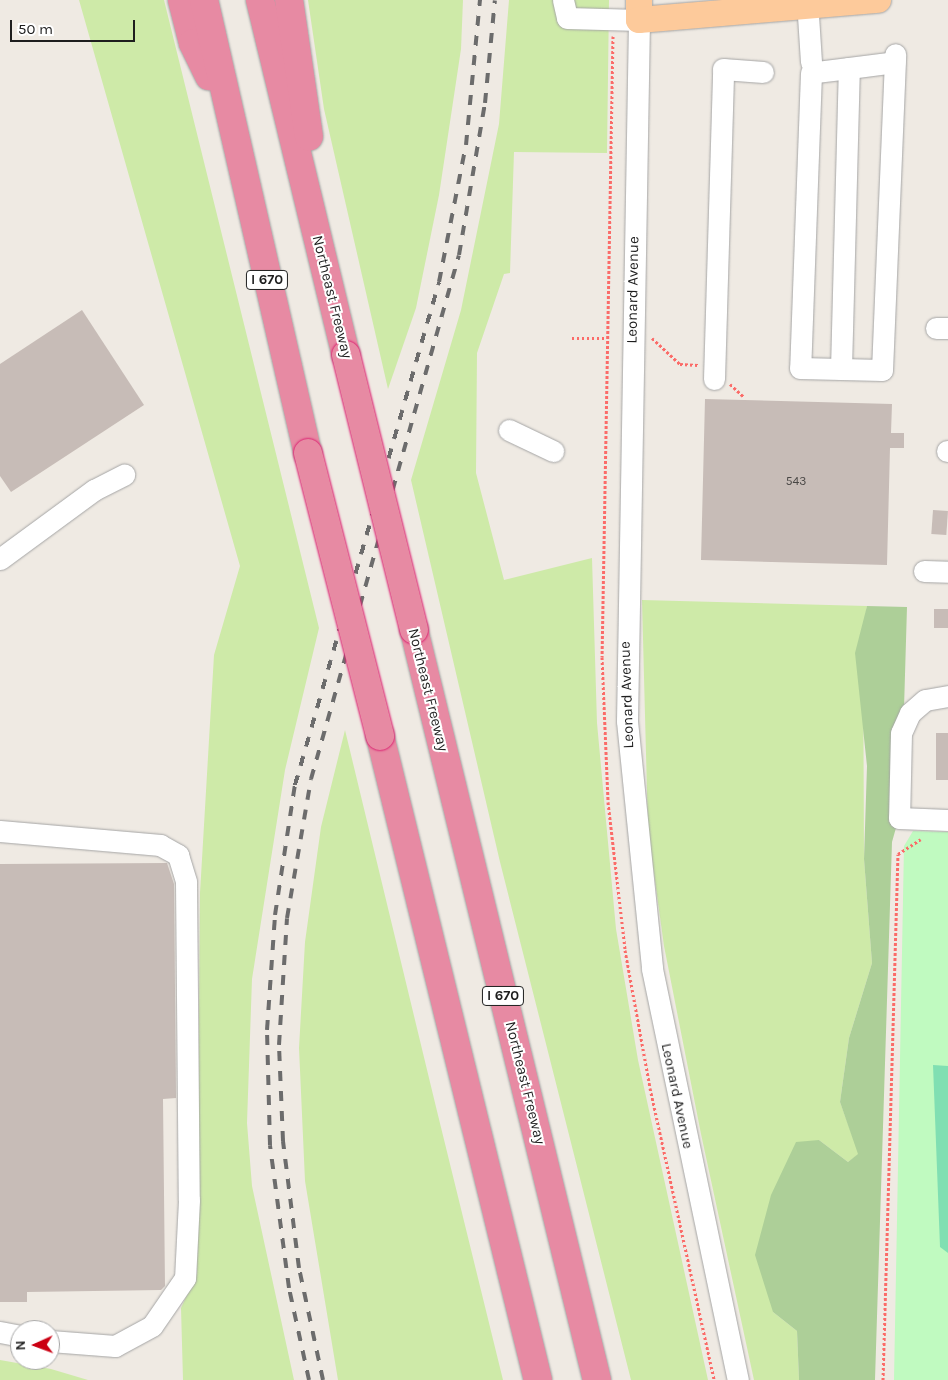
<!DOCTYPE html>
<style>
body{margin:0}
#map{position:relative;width:948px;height:1380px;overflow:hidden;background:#efeae3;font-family:Karla,sans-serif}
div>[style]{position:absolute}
.grass>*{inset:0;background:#ceeaa8}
.forest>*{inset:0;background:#adcf98}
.park>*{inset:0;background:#c0fac0}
.pitch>*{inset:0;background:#80dfb2}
.building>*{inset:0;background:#c7bcb7;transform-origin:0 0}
.path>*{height:3px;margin-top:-1.5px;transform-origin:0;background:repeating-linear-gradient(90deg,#fb6b68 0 2.5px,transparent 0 5px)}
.roads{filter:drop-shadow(0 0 1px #a5a5a5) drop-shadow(0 0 1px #a5a5a5)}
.minor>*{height:21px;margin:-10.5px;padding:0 10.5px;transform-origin:10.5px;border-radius:10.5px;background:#fff}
.major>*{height:26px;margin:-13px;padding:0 13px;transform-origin:13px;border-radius:13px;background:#fdca9b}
.highway>*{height:28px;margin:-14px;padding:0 14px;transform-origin:14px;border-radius:14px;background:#e78aa3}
.rail>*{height:4px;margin-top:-2px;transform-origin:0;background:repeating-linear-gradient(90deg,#6c6c6c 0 10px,transparent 0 20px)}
.bridges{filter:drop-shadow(0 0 1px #db2272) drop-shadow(0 0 1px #db2272)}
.highway-bridge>*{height:28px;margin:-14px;padding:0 14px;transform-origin:14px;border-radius:14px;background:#e78aa3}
span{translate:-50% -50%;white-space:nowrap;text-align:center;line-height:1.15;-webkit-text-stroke:4px #fff;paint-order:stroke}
.number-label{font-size:12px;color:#484644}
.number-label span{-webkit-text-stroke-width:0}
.shield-label span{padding:1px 4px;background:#fff;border:1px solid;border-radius:4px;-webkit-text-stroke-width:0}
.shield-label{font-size:14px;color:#1e1e1e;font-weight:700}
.street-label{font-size:15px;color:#1e1e1e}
.north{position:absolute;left:10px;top:1320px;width:50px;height:50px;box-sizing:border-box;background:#fff;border:1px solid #a5a5a5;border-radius:50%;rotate:268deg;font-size:14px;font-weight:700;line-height:20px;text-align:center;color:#1e1e1e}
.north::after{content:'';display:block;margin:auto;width:18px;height:22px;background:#cb0012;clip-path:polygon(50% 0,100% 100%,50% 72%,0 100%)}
.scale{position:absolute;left:10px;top:20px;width:125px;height:22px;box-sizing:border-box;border:2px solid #1e1e1e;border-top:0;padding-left:6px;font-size:15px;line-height:18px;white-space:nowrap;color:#1e1e1e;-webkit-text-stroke:4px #fff;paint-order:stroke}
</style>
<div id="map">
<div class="grass">
<i style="clip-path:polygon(79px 0,164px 0,319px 628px,285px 770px,252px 979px,247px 1123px,252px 1186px,294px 1380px,183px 1380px,181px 1308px,197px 1273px,200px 893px,214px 655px,240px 566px)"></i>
<i style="clip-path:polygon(308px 0,463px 0,461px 49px,439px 195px,416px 308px,388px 389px,324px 109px)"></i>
<i style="clip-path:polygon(509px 0,609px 0,607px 153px,514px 152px,510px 273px,504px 274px,477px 353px,476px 473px,504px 580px,592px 558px,597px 723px,616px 929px,638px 1060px,708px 1380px,631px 1380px,500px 862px,411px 480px,461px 310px,499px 124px)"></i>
<i style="clip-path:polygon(642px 600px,867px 606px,863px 628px,864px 859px,872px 963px,849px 1038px,840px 1102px,859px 1154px,848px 1162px,819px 1140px,773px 1312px,797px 1331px,799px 1380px,754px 1380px,701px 1134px,664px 946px,648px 830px)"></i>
<i style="clip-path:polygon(345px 730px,436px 1107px,503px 1380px,338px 1380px,305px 1181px,299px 1048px,305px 942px,321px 827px)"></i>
<i style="clip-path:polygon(0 1360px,51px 1369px,88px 1380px,0 1380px)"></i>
</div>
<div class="forest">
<i style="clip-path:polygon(867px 606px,907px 607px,901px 810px,892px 842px,875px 1380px,799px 1380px,797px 1331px,773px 1312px,755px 1255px,771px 1195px,796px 1142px,819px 1140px,848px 1162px,858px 1154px,840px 1102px,849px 1038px,872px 963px,864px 859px,867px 766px,855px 653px)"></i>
</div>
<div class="park">
<i style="clip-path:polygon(913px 831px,948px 832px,948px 1380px,894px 1380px,904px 846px)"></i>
</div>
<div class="pitch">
<i style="clip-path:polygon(933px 1065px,948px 1066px,948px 1253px,940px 1247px)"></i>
</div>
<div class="building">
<i style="clip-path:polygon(82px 310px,144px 405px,11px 492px,0 476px,0 364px)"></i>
<i style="clip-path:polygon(705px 399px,892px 404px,891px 433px,904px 433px,904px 448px,890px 448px,887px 565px,701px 560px)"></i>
<i style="left:933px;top:510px;width:15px;height:24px;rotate:4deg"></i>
<i style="left:934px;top:609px;width:14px;height:19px"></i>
<i style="left:936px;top:733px;width:12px;height:47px"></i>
<i style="clip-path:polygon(167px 863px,174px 884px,176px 1098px,163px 1099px,165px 1286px,161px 1290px,27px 1292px,27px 1302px,0 1302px,0 864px)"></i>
</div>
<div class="path">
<i style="left:613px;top:36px;width:621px;rotate:91.01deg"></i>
<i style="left:602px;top:657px;width:145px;rotate:87.6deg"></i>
<i style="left:608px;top:802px;width:149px;rotate:83.4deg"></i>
<i style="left:625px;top:950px;width:140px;rotate:79.7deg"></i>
<i style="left:650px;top:1088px;width:299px;rotate:77.6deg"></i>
<i style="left:572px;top:338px;width:35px"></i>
<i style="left:652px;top:338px;width:38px;rotate:43deg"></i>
<i style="left:680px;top:364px;width:18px;rotate:3deg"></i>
<i style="left:730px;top:384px;width:19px;rotate:43deg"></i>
<i style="left:883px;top:1380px;width:526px;rotate:-88.37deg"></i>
<i style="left:898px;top:854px;width:27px;rotate:-33deg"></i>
</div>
<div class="roads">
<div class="minor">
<i style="left:563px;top:0;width:18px;rotate:77deg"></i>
<i style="left:567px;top:18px;width:72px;rotate:1.6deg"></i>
<i style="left:639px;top:20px;width:701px;rotate:90.98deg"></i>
<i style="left:627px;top:721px;width:249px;rotate:84.2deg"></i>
<i style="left:652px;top:969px;width:420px;rotate:78.2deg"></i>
<i style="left:807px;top:0;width:62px;rotate:86.3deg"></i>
<i style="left:849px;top:68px;width:38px;rotate:173deg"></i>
<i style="left:811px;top:73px;width:295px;rotate:92.1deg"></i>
<i style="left:800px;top:368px;width:82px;rotate:1.4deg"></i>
<i style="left:882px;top:370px;width:316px;rotate:-87.6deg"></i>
<i style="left:936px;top:328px;width:12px"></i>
<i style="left:841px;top:369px;width:301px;rotate:-88.5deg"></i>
<i style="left:849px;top:68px;width:46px;rotate:-7.4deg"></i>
<i style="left:714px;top:379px;width:310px;rotate:-88.3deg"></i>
<i style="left:723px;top:69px;width:40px;rotate:4.3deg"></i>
<i style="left:509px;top:430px;width:49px;rotate:25.5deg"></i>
<i style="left:947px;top:451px;width:1px"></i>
<i style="left:0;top:559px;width:117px;rotate:-36.3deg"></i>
<i style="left:94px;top:490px;width:34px;rotate:-27deg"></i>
<i style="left:924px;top:571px;width:24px;rotate:2deg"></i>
<i style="left:948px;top:696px;width:23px;rotate:170deg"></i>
<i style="left:925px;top:700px;width:20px;rotate:139deg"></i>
<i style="left:910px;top:713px;width:22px;rotate:114deg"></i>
<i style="left:901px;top:733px;width:85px;rotate:91.3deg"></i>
<i style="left:899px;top:818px;width:49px;rotate:2.3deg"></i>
<i style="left:0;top:831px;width:161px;rotate:5deg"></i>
<i style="left:160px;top:845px;width:21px;rotate:29deg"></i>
<i style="left:178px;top:855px;width:28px;rotate:73deg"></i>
<i style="left:186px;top:882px;width:318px;rotate:89.5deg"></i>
<i style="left:189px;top:1200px;width:78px;rotate:92.9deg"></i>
<i style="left:185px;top:1278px;width:58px;rotate:124.5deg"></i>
<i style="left:152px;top:1326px;width:42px;rotate:151.6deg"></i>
<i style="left:115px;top:1346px;width:65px;rotate:-175.6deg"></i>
<i style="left:0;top:1332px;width:20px;rotate:11deg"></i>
</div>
<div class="major">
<i style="left:639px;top:0;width:20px;rotate:90deg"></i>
<i style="left:639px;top:20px;width:240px;rotate:-4.8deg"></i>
</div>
<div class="highway">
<i style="left:182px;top:0;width:44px;rotate:75.7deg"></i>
<i style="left:193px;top:43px;width:37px;rotate:64deg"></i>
<i style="left:204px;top:0;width:465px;rotate:77.1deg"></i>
<i style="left:260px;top:0;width:365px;rotate:76.4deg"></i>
<i style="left:289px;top:0;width:138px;rotate:81.7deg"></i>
<i style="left:414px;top:630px;width:772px;rotate:76.29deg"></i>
<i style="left:380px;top:736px;width:663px;rotate:76.22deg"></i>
</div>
</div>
<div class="rail">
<i style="left:309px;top:1380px;width:94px;rotate:-102.3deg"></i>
<i style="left:289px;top:1288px;width:144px;rotate:-97.6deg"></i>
<i style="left:270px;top:1145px;width:115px;rotate:-91.5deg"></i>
<i style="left:267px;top:1030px;width:115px;rotate:-86deg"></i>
<i style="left:275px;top:915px;width:132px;rotate:-81.3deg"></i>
<i style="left:295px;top:785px;width:523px;rotate:-74.02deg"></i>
<i style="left:439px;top:282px;width:140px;rotate:-78.9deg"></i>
<i style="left:466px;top:145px;width:146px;rotate:-84.5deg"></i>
<i style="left:323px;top:1380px;width:115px;rotate:-102.1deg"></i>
<i style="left:299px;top:1268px;width:128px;rotate:-97.2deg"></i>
<i style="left:283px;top:1141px;width:96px;rotate:-92.4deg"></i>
<i style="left:279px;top:1045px;width:127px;rotate:-86.4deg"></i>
<i style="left:287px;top:918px;width:141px;rotate:-80.2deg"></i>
<i style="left:311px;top:779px;width:544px;rotate:-74.23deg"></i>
<i style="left:459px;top:255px;width:154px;rotate:-80.3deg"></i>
<i style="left:485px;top:103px;width:103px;rotate:-84.5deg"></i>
</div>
<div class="bridges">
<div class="highway-bridge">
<i style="left:346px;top:355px;width:283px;rotate:76.1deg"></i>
<i style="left:308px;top:453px;width:292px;rotate:75.7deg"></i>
</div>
</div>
<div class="number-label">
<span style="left:796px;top:482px">543</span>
</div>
<div class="shield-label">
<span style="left:267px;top:280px">I 670</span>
<span style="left:503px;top:996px">I 670</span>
</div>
<div class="street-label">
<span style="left:633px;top:290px;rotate:-89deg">Leonard Avenue</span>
<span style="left:332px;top:297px;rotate:76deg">Northeast Freeway</span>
<span style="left:428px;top:690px;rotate:76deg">Northeast Freeway</span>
<span style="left:627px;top:695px;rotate:-92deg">Leonard Avenue</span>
<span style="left:525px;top:1083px;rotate:76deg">Northeast Freeway</span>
<span style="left:677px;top:1096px;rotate:78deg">Leonard Avenue</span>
</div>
<div class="north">N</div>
<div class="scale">50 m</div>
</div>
